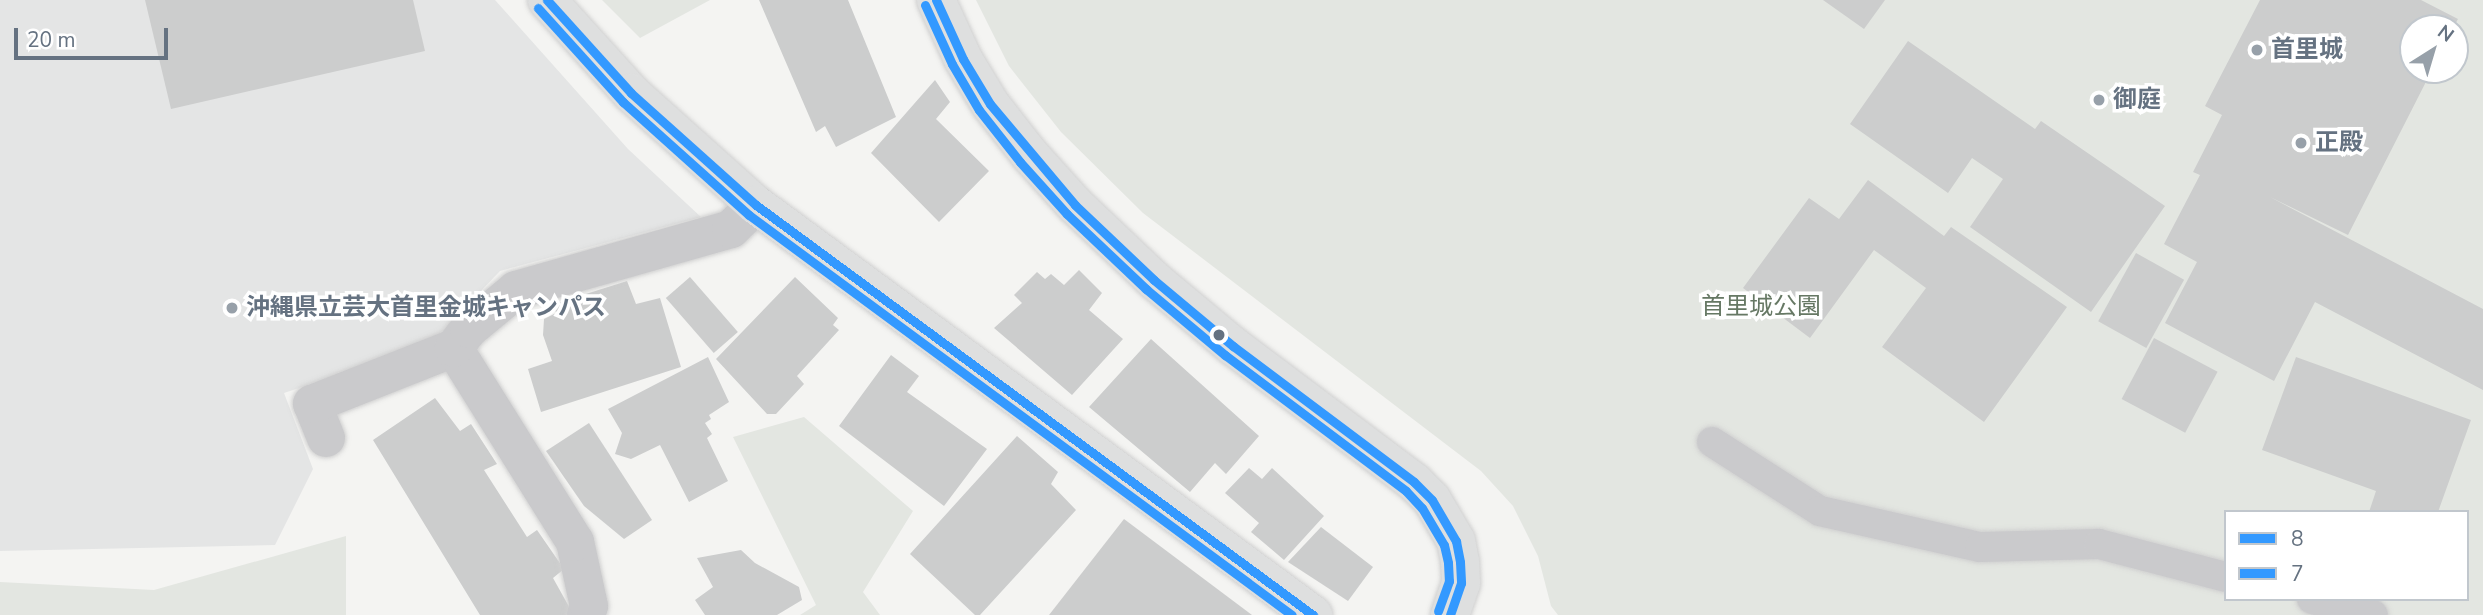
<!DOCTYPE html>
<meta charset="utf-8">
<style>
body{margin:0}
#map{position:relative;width:2483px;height:615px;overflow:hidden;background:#f4f4f2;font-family:"Nunito Sans","Noto Sans JP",sans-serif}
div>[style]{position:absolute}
.built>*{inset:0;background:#e4e5e5}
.green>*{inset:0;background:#e3e6e1}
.building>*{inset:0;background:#cccdcd;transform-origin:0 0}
.roads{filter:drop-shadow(0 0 2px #d0d0d0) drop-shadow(0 0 2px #d0d0d0)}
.lane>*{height:30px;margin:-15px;padding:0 15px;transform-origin:15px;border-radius:15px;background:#cacacc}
.street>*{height:38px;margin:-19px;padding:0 19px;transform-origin:19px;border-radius:19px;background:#cacacc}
.secondary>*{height:38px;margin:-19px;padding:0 19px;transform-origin:19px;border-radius:19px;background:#dedfdf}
.bus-1>*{height:9px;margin:-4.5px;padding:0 4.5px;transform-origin:4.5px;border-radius:4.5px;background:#39f}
.bus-2>*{height:9px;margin:-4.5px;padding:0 4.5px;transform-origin:4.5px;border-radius:4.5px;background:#39f}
.dots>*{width:19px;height:19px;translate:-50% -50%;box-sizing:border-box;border:4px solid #fff;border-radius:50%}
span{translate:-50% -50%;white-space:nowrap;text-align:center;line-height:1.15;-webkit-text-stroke:7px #fff;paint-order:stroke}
.poi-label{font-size:24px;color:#657281;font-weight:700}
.left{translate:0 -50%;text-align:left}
.park-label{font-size:24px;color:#667864}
.legend{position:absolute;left:2224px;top:510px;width:245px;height:91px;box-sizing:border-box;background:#fff;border:2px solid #c1c7cd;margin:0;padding:9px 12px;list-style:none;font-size:21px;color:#657281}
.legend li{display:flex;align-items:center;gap:14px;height:35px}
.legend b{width:35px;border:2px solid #c1c7cd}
.north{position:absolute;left:2399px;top:14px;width:70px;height:70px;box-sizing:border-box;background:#fff;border:2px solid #c1c7cd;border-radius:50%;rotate:37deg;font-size:19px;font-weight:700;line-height:28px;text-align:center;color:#657281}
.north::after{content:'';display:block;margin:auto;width:24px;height:32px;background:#97a0a9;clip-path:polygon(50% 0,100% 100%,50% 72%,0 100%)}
.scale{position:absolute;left:14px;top:28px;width:154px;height:32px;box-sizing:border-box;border:4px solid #657281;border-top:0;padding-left:9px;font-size:21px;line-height:24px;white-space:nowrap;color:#657281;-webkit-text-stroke:5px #fff;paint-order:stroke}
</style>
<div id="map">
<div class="built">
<i style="clip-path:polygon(0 0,495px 0,628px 149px,701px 217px,500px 271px,429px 345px,284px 393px,313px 469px,275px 545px,0 551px)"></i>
</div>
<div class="green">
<i style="clip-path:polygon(602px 0,710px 0,640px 38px)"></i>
<i style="clip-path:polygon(evenodd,976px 0,2483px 0,2483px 615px,1558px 615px,1551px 606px,1538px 556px,1513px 506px,1481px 471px,1143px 213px,1061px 132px,1009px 66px,976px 0,2413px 28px,2455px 28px,2455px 70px,2413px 70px,2413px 28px,976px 0,2226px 512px,2467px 512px,2467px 599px,2226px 599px,2226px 512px)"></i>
<i style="clip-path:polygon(804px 417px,913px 511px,863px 592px,880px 615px,800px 615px,816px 605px,733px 437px)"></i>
<i style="clip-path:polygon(346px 536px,346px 615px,0 615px,0 582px,154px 590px)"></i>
</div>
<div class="building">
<i style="clip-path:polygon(145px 0,413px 0,425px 51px,171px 109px)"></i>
<i style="clip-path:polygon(759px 0,848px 0,896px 117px,836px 147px,825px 126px,816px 132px)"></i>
<i style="clip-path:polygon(1823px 0,1885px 0,1864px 29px)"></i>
<i style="clip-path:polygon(2260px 0,2421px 0,2458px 19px,2453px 28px,2413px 28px,2413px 70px,2432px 70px,2348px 235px,2270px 197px,2483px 309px,2483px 390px,2315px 302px,2274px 381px,2165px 323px,2197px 262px,2164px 244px,2200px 175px,2193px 172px,2222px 115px,2205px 106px)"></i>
<i style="clip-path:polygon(1908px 41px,2035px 129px,2041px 121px,2165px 206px,2091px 312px,1970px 227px,2003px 179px,1972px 158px,1948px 193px,1850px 124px)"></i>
<i style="clip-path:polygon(935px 80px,950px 102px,936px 119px,989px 171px,939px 222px,871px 153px)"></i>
<i style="clip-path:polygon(1868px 180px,1944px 236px,1951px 227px,2067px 307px,1984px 422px,1882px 347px,1926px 288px,1874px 250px,1810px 338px,1743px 288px,1809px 198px,1839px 219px)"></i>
<i style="left:2136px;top:253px;width:55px;height:78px;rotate:29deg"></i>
<i style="clip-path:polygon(1079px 270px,1102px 293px,1089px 310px,1123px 339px,1072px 395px,994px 328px,1022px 303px,1014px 295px,1037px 272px,1045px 279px,1051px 274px,1064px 285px)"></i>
<i style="left:690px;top:277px;width:73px;height:32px;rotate:49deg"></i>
<i style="clip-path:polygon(795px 277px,838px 318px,833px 325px,839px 330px,797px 376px,804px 384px,776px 414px,767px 414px,716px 359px)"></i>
<i style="clip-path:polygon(627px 281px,636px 304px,660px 298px,681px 367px,541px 412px,528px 369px,552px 361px,543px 335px,544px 319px,556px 313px,554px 304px)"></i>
<i style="left:2154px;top:338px;width:72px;height:69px;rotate:28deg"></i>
<i style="clip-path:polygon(1151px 339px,1259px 436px,1226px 474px,1215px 463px,1190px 492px,1089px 407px)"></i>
<i style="clip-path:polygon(891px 355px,919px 376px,907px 392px,987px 449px,944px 506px,839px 426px)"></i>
<i style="clip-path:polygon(708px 357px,729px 402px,709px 415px,711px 419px,705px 423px,712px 434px,707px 438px,728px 481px,689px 502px,660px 445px,631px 459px,615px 454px,622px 433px,608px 409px)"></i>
<i style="clip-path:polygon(2296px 357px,2471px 420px,2438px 512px,2369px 512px,2376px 491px,2262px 450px)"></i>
<i style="clip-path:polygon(435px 398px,460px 431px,471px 424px,497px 464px,484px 470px,527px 537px,537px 530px,564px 569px,553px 578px,572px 612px,568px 615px,480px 615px,373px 440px)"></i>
<i style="clip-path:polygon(589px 423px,652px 520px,624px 539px,584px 506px,546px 451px)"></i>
<i style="clip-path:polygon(1017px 436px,1058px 472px,1051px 484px,1076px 510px,980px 615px,975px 615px,910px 554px)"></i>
<i style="clip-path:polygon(1249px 468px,1262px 479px,1272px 468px,1324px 516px,1284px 560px,1251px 532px,1259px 523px,1225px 493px)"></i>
<i style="clip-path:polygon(1124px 519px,1252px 615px,1049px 615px)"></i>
<i style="clip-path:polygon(1321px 527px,1373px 567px,1348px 601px,1288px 562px)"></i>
<i style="clip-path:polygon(741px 550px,755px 563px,799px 587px,802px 600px,777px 615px,705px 615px,695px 600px,713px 587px,697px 558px)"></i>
</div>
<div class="roads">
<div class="lane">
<i style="left:1712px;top:442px;width:128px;rotate:32.6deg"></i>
<i style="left:1820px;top:511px;width:164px;rotate:12.7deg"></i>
<i style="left:1980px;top:547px;width:119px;rotate:-1.4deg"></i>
<i style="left:2099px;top:544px;width:131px;rotate:14.6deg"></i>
<i style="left:2312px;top:599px;width:63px;rotate:14.7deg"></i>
</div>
<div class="street">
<i style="left:326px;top:438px;width:37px;rotate:-112deg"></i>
<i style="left:312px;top:404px;width:153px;rotate:-21.5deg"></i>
<i style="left:586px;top:615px;width:9px;rotate:-72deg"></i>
<i style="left:589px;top:606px;width:66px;rotate:-102.3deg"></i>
<i style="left:575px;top:542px;width:229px;rotate:-122deg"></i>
<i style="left:454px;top:348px;width:24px;rotate:-52deg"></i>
<i style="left:469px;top:329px;width:61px;rotate:-39.7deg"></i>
<i style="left:516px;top:290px;width:223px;rotate:-15.8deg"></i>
<i style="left:731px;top:229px;width:35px;rotate:-44deg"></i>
</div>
<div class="secondary">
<i style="left:547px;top:0;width:125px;rotate:47.9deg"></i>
<i style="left:631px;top:93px;width:168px;rotate:41.9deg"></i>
<i style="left:756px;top:205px;width:692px;rotate:36.36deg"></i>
<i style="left:936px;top:0;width:65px;rotate:65.4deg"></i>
<i style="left:963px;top:59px;width:52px;rotate:59deg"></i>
<i style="left:990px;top:104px;width:63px;rotate:52deg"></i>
<i style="left:1029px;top:154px;width:69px;rotate:48deg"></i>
<i style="left:1075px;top:205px;width:109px;rotate:43.5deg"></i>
<i style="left:1154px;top:280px;width:103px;rotate:39.9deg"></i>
<i style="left:1233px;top:346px;width:226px;rotate:36.9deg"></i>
<i style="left:1414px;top:482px;width:25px;rotate:45deg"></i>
<i style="left:1432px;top:500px;width:48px;rotate:59.7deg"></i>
<i style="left:1456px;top:541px;width:21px;rotate:79deg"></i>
<i style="left:1460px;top:562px;width:21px;rotate:87deg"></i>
<i style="left:1461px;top:583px;width:34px;rotate:109deg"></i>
</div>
</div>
<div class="bus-1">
<i style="left:547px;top:0;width:125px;rotate:47.9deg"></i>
<i style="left:631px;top:93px;width:168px;rotate:41.9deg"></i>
<i style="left:756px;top:205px;width:692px;rotate:36.36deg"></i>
<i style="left:936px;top:0;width:65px;rotate:65.4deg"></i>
<i style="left:963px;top:59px;width:52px;rotate:59deg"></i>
<i style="left:990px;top:104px;width:132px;rotate:49.9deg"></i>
<i style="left:1075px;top:205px;width:109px;rotate:43.5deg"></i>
<i style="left:1154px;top:280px;width:103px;rotate:39.9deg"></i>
<i style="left:1233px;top:346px;width:226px;rotate:36.9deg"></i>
<i style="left:1414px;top:482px;width:25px;rotate:45deg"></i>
<i style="left:1432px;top:500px;width:48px;rotate:59.7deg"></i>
<i style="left:1456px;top:541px;width:21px;rotate:79deg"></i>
<i style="left:1460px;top:562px;width:21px;rotate:87deg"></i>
<i style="left:1461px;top:583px;width:34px;rotate:109deg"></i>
</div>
<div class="bus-2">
<i style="left:925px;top:5px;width:65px;rotate:65.4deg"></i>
<i style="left:952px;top:64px;width:53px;rotate:59.6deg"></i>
<i style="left:979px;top:110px;width:66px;rotate:51.7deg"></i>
<i style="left:1020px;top:162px;width:70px;rotate:47.9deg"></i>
<i style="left:1067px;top:214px;width:109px;rotate:43.5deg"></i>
<i style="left:1146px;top:289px;width:103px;rotate:39.9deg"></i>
<i style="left:1225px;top:355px;width:226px;rotate:36.9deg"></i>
<i style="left:1406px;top:491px;width:23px;rotate:47deg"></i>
<i style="left:1422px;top:508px;width:43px;rotate:59.3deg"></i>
<i style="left:1444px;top:545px;width:18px;rotate:77deg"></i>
<i style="left:1448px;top:563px;width:18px;rotate:87deg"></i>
<i style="left:1449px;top:581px;width:32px;rotate:110deg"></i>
<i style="left:538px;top:8px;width:127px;rotate:47.9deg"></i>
<i style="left:623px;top:102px;width:169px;rotate:41.9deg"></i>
<i style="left:749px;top:215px;width:674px;rotate:36.38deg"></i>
</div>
<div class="dots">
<i style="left:2257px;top:50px;background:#97a0a9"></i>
<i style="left:2099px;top:100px;background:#97a0a9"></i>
<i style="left:2301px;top:143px;background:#97a0a9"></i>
<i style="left:232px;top:308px;background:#97a0a9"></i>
<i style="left:1219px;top:335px;background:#657281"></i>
</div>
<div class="poi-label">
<span class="left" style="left:2271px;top:50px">首里城</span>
<span class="left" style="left:2113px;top:100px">御庭</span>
<span class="left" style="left:2315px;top:143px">正殿</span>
<span class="left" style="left:246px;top:308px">沖縄県立芸大首里金城キャンパス</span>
</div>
<div class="park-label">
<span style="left:1761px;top:307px">首里城公園</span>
</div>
<ul class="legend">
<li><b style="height:9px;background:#39f"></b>8</li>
<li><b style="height:9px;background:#39f"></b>7</li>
</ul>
<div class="north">N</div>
<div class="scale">20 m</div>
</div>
